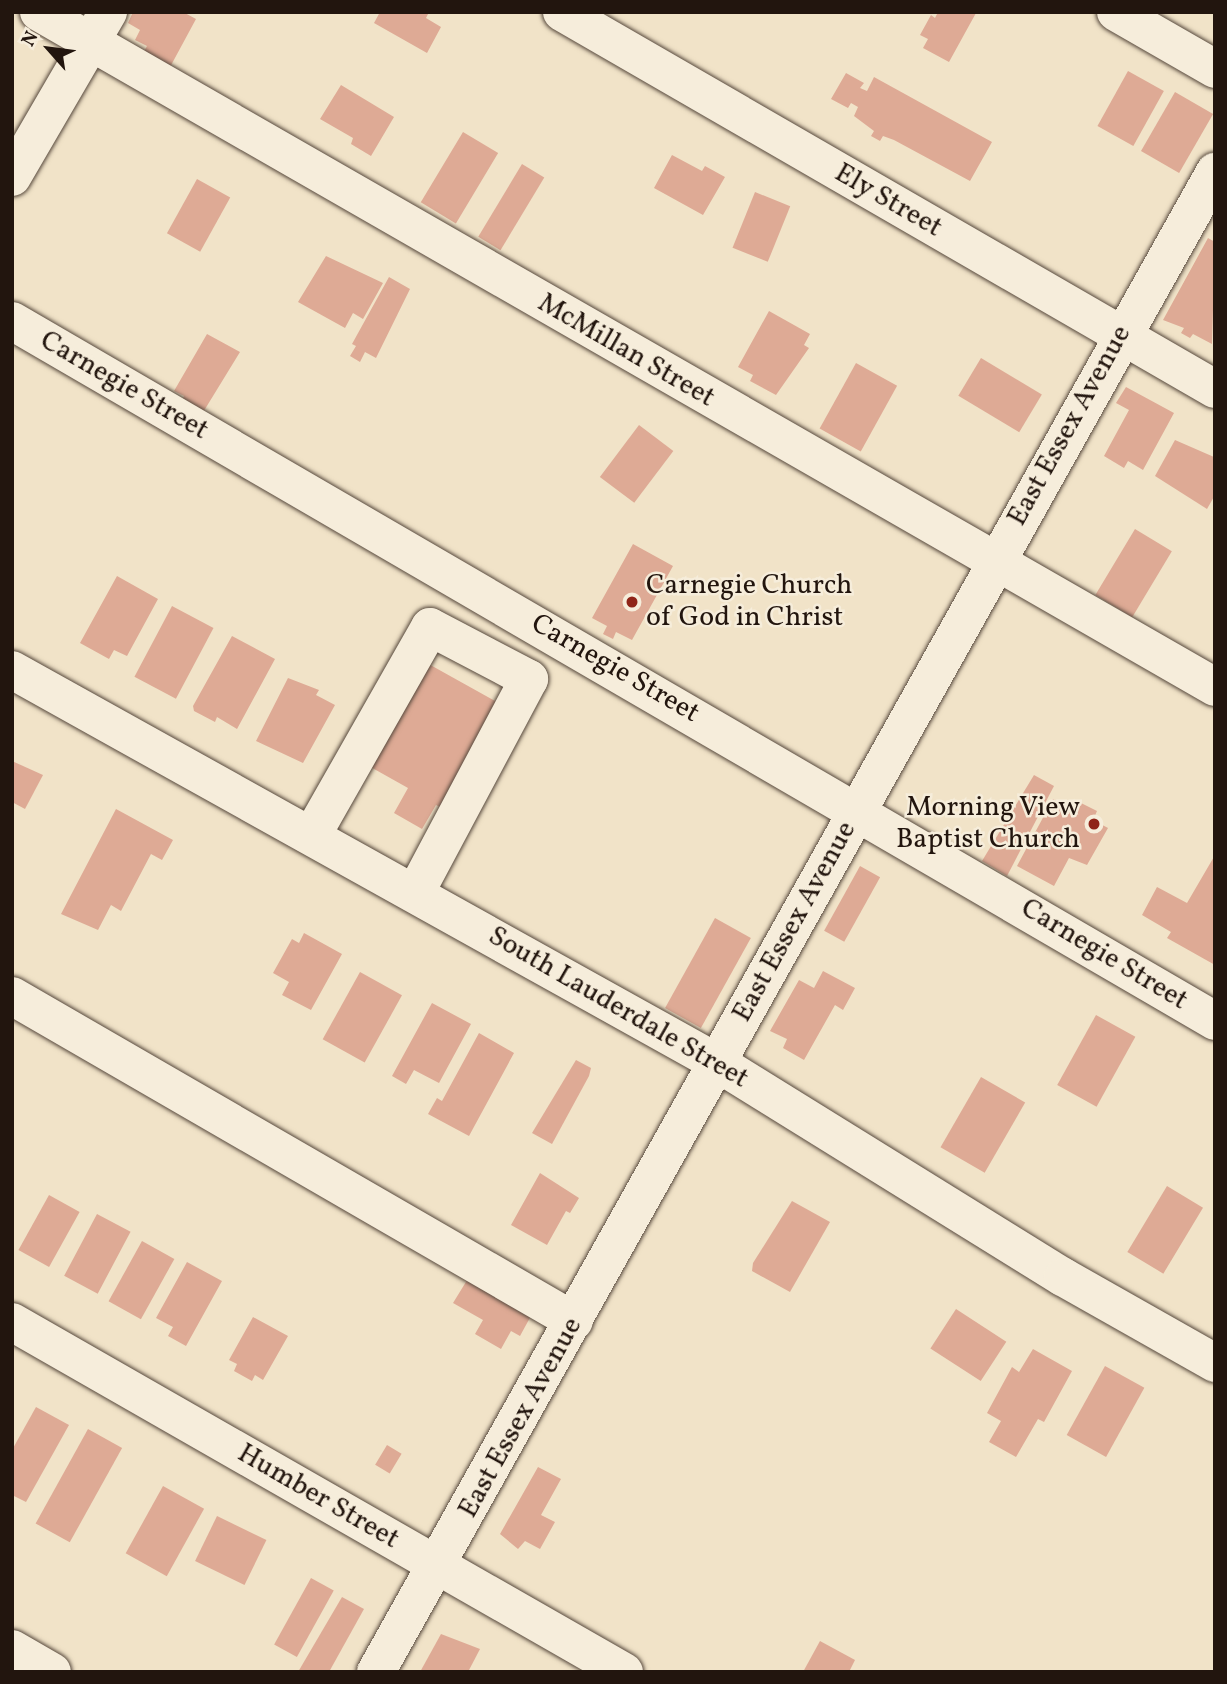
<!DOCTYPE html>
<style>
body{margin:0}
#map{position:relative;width:1227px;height:1684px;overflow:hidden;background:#f1e3c8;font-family:Vollkorn,serif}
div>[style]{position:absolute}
.building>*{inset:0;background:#deaa95;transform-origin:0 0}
.roads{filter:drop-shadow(0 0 2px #56483c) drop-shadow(0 0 2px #56483c)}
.minor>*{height:38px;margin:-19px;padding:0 19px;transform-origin:19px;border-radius:19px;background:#f6eddb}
.dots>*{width:19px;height:19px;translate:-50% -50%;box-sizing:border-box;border:4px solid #f6eddb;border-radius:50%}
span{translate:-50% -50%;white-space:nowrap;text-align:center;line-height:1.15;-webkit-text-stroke:5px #f6eddb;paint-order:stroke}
.street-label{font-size:28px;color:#22150e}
.poi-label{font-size:28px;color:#22150e}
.left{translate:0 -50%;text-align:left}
.right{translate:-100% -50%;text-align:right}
.frame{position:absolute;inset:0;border:14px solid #22150e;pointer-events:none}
.north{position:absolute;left:14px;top:14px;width:70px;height:70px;-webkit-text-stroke:5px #f6eddb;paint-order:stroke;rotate:298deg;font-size:19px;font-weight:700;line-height:28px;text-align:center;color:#22150e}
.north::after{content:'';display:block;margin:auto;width:24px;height:32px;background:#22150e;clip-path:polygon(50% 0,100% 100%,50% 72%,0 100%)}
</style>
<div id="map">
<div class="building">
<i style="clip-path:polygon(133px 12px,183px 12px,196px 19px,169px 69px,142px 55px,147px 46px,135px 40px,140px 30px,128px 23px)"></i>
<i style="clip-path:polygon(380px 12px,429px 12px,426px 18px,441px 27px,427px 53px,374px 23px)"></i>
<i style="clip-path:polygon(938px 12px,976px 13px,949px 62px,923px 48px,928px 39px,920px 35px,931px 15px,935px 18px)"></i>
<i style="left:1128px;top:71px;width:41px;height:63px;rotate:29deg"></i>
<i style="clip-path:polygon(846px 73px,864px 83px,860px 88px,867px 91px,874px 77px,992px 142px,970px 181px,894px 140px,883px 136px,880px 141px,871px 136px,874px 131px,854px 116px,858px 107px,851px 103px,848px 108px,831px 99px)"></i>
<i style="clip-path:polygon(341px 85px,394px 117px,371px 156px,351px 144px,353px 138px,320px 119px)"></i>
<i style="left:1175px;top:92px;width:44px;height:68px;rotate:30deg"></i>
<i style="left:463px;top:132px;width:41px;height:82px;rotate:31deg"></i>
<i style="clip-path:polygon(672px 155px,702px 171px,705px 166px,725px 177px,703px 215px,654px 188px)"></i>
<i style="left:522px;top:164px;width:26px;height:85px;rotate:31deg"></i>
<i style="left:197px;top:179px;width:38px;height:62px;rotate:29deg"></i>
<i style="left:755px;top:192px;width:38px;height:60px;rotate:22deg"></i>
<i style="clip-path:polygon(1208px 238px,1215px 242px,1212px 344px,1193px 334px,1190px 338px,1181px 333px,1184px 328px,1163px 320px)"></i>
<i style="clip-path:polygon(326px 256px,383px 283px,363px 319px,353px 313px,345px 328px,298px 302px)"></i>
<i style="clip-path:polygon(389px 277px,410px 289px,376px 358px,365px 352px,360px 362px,350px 356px,356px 346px,352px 344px)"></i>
<i style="clip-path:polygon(769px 311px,810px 334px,804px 345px,809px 348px,776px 395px,750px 381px,753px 375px,738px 367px)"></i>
<i style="clip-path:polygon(207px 334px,240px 352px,202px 414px,181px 402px,184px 396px,174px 391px)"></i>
<i style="left:981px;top:358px;width:71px;height:44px;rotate:31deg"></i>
<i style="left:856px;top:363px;width:47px;height:75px;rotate:29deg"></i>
<i style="clip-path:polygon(1126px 387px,1174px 413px,1143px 470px,1128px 461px,1124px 468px,1104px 456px,1129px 410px,1116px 403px)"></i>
<i style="left:639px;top:425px;width:43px;height:65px;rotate:37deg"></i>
<i style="clip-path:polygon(1175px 440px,1214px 457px,1215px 495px,1207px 509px,1155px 476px)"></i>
<i style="left:1135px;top:529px;width:43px;height:77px;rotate:31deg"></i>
<i style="clip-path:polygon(633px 544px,673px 566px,632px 640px,616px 632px,613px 639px,603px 634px,607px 626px,592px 618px)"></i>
<i style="clip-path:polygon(117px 576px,158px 599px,127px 656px,114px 650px,109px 659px,80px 643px)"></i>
<i style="left:172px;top:606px;width:47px;height:80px;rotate:28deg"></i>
<i style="clip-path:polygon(232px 636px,275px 659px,237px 729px,217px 717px,215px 722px,194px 711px,193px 706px)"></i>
<i style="clip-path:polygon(425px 662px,504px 706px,445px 810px,436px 805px,422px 829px,394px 813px,408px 788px,367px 765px)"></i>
<i style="clip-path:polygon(288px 678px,319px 690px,316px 695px,335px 705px,303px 763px,256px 741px)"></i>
<i style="clip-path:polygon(12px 761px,43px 775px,25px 809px,12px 802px)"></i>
<i style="clip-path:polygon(1034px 775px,1054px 786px,1007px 876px,982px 861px)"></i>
<i style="clip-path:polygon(1053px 799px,1076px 812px,1081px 803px,1097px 811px,1093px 820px,1108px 828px,1087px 865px,1069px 858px,1054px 886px,1017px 866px)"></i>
<i style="clip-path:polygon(116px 809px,173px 840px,162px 860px,151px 854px,121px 911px,111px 905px,98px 930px,61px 914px)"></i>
<i style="clip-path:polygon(1215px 855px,1215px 965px,1167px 938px,1171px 932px,1142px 915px,1157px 887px,1187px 903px)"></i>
<i style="left:860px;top:866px;width:23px;height:74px;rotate:29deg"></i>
<i style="left:715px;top:918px;width:41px;height:103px;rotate:29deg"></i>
<i style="clip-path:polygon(304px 933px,342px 954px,311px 1010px,282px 995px,289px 982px,273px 973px,292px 939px,299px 943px)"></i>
<i style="clip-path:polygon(823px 971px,855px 988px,843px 1010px,835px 1005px,804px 1060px,783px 1048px,787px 1039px,770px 1031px,799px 980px,814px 988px)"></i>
<i style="left:360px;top:972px;width:48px;height:77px;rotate:29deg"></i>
<i style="clip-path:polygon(432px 1003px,471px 1024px,439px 1083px,414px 1070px,406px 1084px,392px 1076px)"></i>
<i style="left:1096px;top:1015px;width:45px;height:80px;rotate:29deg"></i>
<i style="clip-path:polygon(479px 1033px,514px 1053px,469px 1136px,428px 1114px,437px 1098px,442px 1101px)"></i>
<i style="clip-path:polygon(576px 1060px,591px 1068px,589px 1076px,552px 1144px,532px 1133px)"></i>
<i style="left:981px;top:1077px;width:51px;height:81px;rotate:30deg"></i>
<i style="clip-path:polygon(540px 1173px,579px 1198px,570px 1213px,566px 1211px,547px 1245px,511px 1225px)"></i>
<i style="left:1167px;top:1186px;width:42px;height:77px;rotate:31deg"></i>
<i style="left:49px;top:1195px;width:35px;height:63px;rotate:29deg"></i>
<i style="clip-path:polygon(792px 1201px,830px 1222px,790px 1292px,752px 1271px,753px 1263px)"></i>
<i style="left:97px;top:1214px;width:38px;height:70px;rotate:28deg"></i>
<i style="left:142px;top:1241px;width:37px;height:69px;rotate:29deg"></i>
<i style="clip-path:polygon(187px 1262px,222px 1281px,186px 1346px,168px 1336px,173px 1327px,156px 1318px)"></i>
<i style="clip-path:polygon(469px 1277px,532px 1314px,520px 1336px,511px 1331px,501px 1349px,475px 1334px,483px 1320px,453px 1303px)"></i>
<i style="left:956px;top:1309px;width:60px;height:47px;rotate:33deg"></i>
<i style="clip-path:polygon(253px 1317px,288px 1336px,263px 1380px,255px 1375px,252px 1381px,234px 1371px,237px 1364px,229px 1360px)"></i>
<i style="clip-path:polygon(1033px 1349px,1072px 1371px,1044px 1422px,1038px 1419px,1016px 1457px,989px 1442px,1001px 1421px,987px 1413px,1012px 1367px,1019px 1372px)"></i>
<i style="left:1105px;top:1366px;width:45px;height:79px;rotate:29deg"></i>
<i style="clip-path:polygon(36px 1407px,69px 1425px,26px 1502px,12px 1495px,12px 1450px)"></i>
<i style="left:88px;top:1429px;width:39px;height:108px;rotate:29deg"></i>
<i style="left:387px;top:1445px;width:17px;height:23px;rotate:31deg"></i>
<i style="clip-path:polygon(538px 1467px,561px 1479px,541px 1515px,555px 1522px,540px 1549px,525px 1541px,518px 1549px,500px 1534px)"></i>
<i style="left:163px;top:1486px;width:47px;height:77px;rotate:29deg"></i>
<i style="left:217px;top:1516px;width:55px;height:50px;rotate:26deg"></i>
<i style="left:311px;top:1578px;width:26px;height:76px;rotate:29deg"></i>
<i style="clip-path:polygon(342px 1597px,364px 1609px,329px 1672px,298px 1672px)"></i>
<i style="clip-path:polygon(441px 1634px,480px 1649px,468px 1672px,420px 1672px)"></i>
<i style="clip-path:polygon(820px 1641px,855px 1660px,849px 1672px,803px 1672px)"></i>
</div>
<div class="roads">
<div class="minor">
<i style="left:39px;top:12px;width:1356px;rotate:29.85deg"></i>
<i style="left:562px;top:12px;width:754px;rotate:30deg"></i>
<i style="left:1116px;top:12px;width:114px;rotate:29.9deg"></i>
<i style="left:12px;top:177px;width:191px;rotate:-59.8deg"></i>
<i style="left:12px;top:321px;width:1392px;rotate:30.19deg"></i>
<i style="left:12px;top:670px;width:806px;rotate:29.11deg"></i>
<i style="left:716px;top:1062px;width:408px;rotate:31.8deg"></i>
<i style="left:1063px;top:1277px;width:175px;rotate:29.5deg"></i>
<i style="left:312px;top:835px;width:239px;rotate:-60.4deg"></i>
<i style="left:430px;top:627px;width:112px;rotate:27.7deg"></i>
<i style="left:529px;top:679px;width:242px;rotate:118deg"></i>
<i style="left:12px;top:996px;width:649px;rotate:30.04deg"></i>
<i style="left:12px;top:1322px;width:705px;rotate:29.77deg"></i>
<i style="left:12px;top:1649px;width:46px;rotate:29.9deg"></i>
<i style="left:376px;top:1672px;width:1719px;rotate:-60.78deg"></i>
</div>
</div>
<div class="dots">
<i style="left:632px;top:602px;background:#8f2418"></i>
<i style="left:1094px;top:824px;background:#8f2418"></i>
</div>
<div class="street-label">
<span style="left:888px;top:201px;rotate:30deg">Ely Street</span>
<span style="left:626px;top:351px;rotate:30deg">McMillan Street</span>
<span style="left:124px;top:386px;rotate:30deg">Carnegie Street</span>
<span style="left:1070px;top:426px;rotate:-61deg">East Essex Avenue</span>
<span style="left:615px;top:669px;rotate:30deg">Carnegie Street</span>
<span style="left:795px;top:922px;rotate:-61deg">East Essex Avenue</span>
<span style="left:1104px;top:955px;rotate:31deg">Carnegie Street</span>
<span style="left:618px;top:1008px;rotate:30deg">South Lauderdale Street</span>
<span style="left:521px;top:1418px;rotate:-61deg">East Essex Avenue</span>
<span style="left:318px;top:1497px;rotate:30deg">Humber Street</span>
</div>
<div class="poi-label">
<span class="left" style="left:646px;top:602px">Carnegie Church<br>of God in Christ</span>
<span class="right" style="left:1080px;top:824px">Morning View<br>Baptist Church</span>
</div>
<div class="frame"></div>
<div class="north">N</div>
</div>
